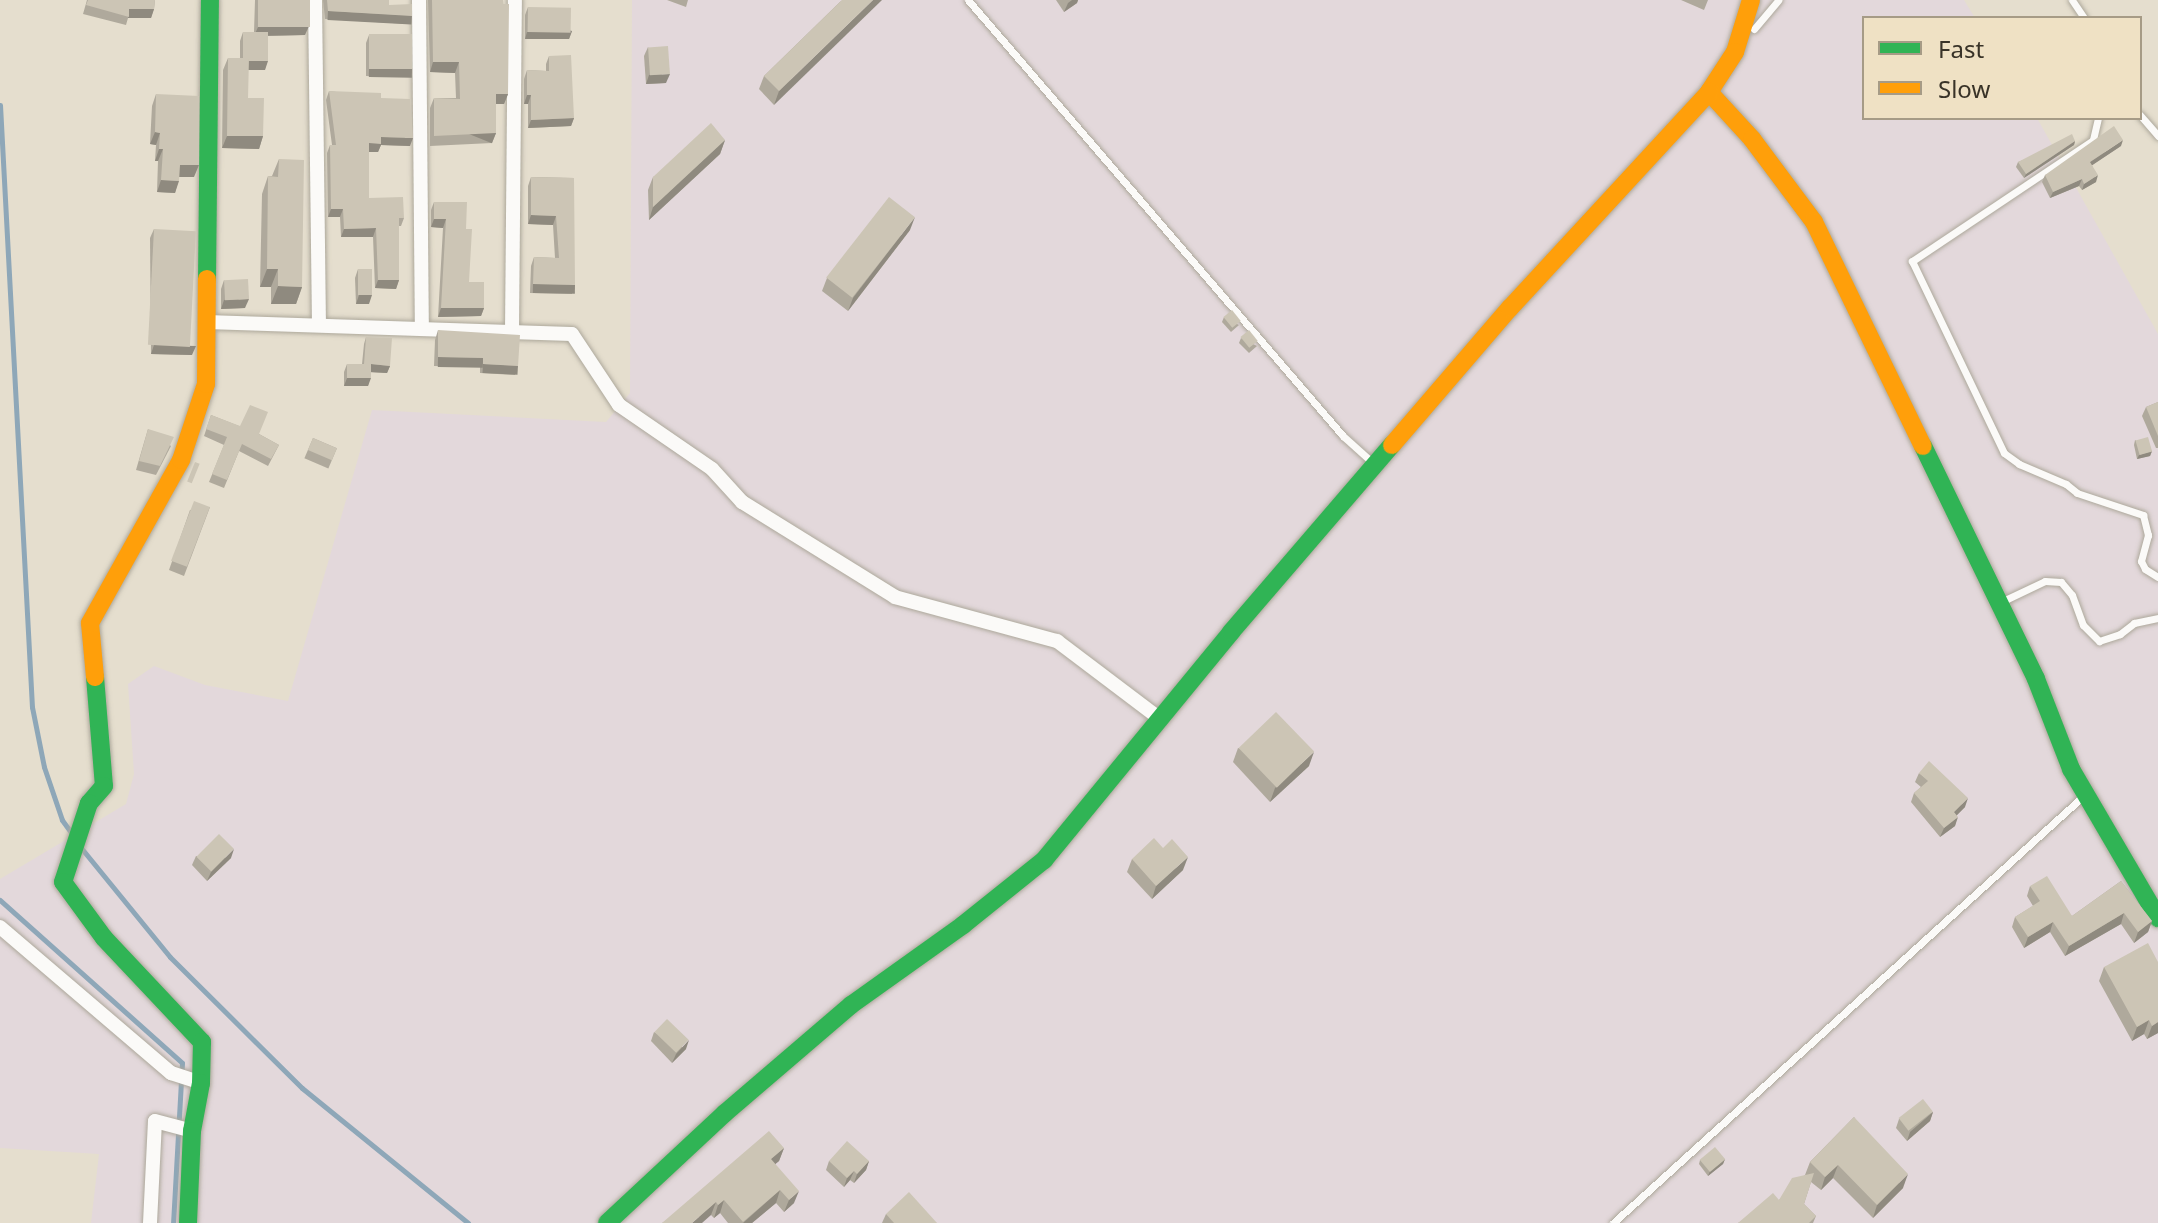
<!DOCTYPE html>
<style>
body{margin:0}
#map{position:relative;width:2158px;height:1223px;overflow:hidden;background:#e5dece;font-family:"Noto Sans",sans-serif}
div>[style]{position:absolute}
.industrial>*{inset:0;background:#e3d8db}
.stream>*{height:5px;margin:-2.5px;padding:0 2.5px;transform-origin:2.5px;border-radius:2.5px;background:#8ea7b8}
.roads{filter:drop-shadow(0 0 2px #ada89b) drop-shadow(0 0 2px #ada89b)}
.lane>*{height:7px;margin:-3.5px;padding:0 3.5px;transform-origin:3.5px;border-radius:3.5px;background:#fbfaf8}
.street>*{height:14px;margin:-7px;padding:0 7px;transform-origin:7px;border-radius:7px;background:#fbfaf8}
.fast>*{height:18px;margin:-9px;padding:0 9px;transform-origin:9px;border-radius:9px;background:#30b455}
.slow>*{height:18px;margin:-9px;padding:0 9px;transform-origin:9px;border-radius:9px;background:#ff9f0a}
.wall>*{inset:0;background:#afa99c;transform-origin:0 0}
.shaded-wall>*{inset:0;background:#8f8a7f;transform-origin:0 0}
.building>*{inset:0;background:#ccc5b5;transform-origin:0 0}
span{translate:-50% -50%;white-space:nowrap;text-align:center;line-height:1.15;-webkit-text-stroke:7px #efe1c4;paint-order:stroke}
.legend{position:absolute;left:1862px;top:16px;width:280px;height:104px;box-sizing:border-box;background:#efe1c4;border:2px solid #a69b86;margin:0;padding:10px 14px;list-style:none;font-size:24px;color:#393328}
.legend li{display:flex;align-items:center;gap:16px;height:40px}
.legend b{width:40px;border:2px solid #a69b86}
</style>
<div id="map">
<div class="industrial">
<i style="clip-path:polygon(632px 0,1964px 0,1975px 18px,1864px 18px,1864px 118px,2037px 118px,2158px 334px,2158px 1223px,91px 1223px,99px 1154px,0 1148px,0 879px,126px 804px,134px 774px,128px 684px,154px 666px,205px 685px,288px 701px,372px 410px,606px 422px,630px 393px)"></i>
</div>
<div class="stream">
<i style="left:0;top:105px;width:603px;rotate:86.96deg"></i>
<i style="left:32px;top:707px;width:61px;rotate:78.7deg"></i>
<i style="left:44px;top:767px;width:56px;rotate:71.2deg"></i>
<i style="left:62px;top:820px;width:17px;rotate:54deg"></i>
<i style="left:82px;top:849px;width:139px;rotate:50.8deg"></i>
<i style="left:170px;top:957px;width:186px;rotate:44.8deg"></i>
<i style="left:302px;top:1088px;width:214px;rotate:39.1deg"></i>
<i style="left:0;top:900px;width:244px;rotate:41.8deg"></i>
<i style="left:182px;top:1063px;width:160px;rotate:93.2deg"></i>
</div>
<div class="roads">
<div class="lane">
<i style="left:968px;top:0;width:575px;rotate:49.3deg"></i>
<i style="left:1343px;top:436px;width:39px;rotate:42deg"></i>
<i style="left:2072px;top:0;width:22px;rotate:56deg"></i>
<i style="left:1754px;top:29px;width:38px;rotate:-50deg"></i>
<i style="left:2140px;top:115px;width:28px;rotate:49deg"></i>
<i style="left:2098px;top:118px;width:23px;rotate:103deg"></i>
<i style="left:2093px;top:140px;width:218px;rotate:146.2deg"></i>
<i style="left:1912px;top:261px;width:213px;rotate:64.4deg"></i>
<i style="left:2004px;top:453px;width:19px;rotate:36deg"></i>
<i style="left:2019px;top:464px;width:51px;rotate:23.1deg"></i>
<i style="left:2066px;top:484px;width:14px;rotate:39deg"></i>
<i style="left:2077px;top:493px;width:70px;rotate:18.4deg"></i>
<i style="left:2143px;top:515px;width:21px;rotate:76deg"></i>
<i style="left:2148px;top:535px;width:27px;rotate:105deg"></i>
<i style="left:2141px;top:561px;width:9px;rotate:63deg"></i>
<i style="left:2145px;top:569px;width:15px;rotate:32deg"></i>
<i style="left:2005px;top:600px;width:44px;rotate:-25.4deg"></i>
<i style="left:2045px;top:581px;width:16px;rotate:4deg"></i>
<i style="left:2061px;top:582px;width:17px;rotate:50deg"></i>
<i style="left:2072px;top:595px;width:32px;rotate:70deg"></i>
<i style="left:2083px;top:625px;width:23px;rotate:45deg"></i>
<i style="left:2099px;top:641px;width:22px;rotate:-18deg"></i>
<i style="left:2120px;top:634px;width:18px;rotate:-38deg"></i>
<i style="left:2134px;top:623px;width:25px;rotate:-12deg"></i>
<i style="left:1613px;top:1223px;width:632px;rotate:-42.24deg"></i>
</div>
<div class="street">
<i style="left:315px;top:0;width:325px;rotate:89.3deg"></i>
<i style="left:419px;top:0;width:327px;rotate:89.5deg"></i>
<i style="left:206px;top:322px;width:366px;rotate:1.9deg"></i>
<i style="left:572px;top:334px;width:85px;rotate:56.5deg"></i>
<i style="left:619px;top:405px;width:113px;rotate:34.5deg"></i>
<i style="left:712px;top:469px;width:45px;rotate:47.7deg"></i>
<i style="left:742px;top:502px;width:180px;rotate:31.8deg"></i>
<i style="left:895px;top:597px;width:168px;rotate:15.2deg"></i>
<i style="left:1057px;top:641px;width:129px;rotate:37.1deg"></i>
<i style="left:512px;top:331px;width:331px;rotate:-89.5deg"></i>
<i style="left:0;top:927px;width:225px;rotate:40.5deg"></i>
<i style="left:171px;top:1073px;width:32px;rotate:18deg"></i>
<i style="left:150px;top:1223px;width:102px;rotate:-87.2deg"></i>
<i style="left:155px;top:1121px;width:38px;rotate:15deg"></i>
</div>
<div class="fast">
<i style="left:207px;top:279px;width:279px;rotate:-89.4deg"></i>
<i style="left:1923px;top:446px;width:259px;rotate:64.1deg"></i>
<i style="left:2036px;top:679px;width:97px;rotate:68.7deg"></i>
<i style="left:2071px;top:769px;width:173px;rotate:59.7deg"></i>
<i style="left:95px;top:677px;width:109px;rotate:85.3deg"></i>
<i style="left:104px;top:786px;width:23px;rotate:131deg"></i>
<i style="left:89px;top:803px;width:83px;rotate:108.2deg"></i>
<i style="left:63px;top:882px;width:69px;rotate:53.8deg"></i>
<i style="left:104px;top:938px;width:143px;rotate:46.7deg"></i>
<i style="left:202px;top:1042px;width:41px;rotate:91.4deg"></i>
<i style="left:201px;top:1083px;width:49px;rotate:100.6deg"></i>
<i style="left:192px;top:1131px;width:92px;rotate:92.5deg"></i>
<i style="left:607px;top:1223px;width:161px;rotate:-43deg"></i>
<i style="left:725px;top:1113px;width:166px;rotate:-40.6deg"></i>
<i style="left:851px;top:1005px;width:138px;rotate:-35.5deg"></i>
<i style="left:963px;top:925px;width:104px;rotate:-38.7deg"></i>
<i style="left:1044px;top:860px;width:295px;rotate:-50.6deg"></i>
<i style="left:1231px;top:632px;width:247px;rotate:-49.3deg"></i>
</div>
<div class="slow">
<i style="left:1751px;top:0;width:54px;rotate:107.1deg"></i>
<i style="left:1735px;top:52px;width:48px;rotate:123deg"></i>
<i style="left:1709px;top:92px;width:64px;rotate:47.5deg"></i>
<i style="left:1752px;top:139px;width:104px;rotate:53.2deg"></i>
<i style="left:1814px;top:222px;width:249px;rotate:64.1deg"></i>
<i style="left:1392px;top:445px;width:181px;rotate:-49.3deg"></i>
<i style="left:1510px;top:308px;width:294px;rotate:-47.3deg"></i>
<i style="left:95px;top:677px;width:54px;rotate:-95.3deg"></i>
<i style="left:90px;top:623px;width:187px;rotate:-60.8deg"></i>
<i style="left:181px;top:460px;width:80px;rotate:-71.8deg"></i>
<i style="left:206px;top:384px;width:105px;rotate:-89.5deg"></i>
</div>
</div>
<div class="wall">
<i style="clip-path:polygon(87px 0,155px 0,154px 9px,151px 18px,128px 18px,126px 25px,83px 14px)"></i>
<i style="clip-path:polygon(255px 0,310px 0,305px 35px,268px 36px,265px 70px,248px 70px,248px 98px,263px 136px,259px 149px,222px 148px,223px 70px,228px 58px,240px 58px,240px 41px,243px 32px,254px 32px)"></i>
<i style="clip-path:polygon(323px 0,389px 0,389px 5px,412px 16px,409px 24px,325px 19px)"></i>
<i style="clip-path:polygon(428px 0,503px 0,508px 94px,504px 104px,496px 104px,496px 133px,492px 143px,430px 146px,430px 108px,434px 98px,456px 98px,455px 73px,430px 72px)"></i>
<i style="clip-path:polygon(667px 0,688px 0,686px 7px)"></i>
<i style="clip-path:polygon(842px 0,774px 105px,759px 89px,764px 76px)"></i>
<i style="clip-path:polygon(1056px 0,1078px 0,1077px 3px,1064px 12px)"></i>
<i style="clip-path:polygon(1681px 0,1708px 0,1704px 10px)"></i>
<i style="clip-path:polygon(528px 7px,572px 31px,569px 39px,525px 39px,525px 15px)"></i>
<i style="clip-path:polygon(369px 35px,409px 77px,366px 76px,366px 43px)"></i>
<i style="clip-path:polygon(648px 47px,666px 83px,646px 84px,644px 56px)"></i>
<i style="clip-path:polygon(549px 56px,574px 118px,571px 126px,528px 128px,528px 104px,524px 104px,524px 79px,527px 70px,546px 71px,546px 64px)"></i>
<i style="clip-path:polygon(329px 91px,381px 98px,410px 146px,381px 145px,378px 152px,369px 152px,369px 198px,404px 218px,401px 226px,399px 226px,399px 280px,396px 289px,375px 288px,373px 237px,341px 237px,340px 217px,328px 217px,327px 153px,330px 145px,332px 145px,326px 100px)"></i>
<i style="clip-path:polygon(156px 94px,194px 177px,179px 177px,175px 193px,157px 192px,158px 161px,155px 161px,156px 145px,150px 144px,152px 106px)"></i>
<i style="clip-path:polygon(725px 140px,720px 154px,649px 220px,648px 190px,653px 177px)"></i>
<i style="clip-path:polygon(2075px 141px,2074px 145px,2024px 178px,2016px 167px,2018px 162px)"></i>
<i style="clip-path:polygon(2121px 146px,2092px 165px,2096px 182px,2082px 190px,2079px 186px,2050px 198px,2042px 182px,2045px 175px)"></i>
<i style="clip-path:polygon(279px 159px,302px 287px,296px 304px,271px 304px,271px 287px,260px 287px,262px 194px,268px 176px,272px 176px)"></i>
<i style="clip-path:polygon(531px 177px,574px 178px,572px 294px,530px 293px,531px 266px,534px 257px,555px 258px,553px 225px,528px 224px,528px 186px)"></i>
<i style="clip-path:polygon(434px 202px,466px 229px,469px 282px,484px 308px,481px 316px,438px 317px,443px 228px,431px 227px,431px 210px)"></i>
<i style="clip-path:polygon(154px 229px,192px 355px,151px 354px,150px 238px)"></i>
<i style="clip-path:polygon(910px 230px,848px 311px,822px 291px,827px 278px)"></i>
<i style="clip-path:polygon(358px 269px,369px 304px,356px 304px,355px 278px)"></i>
<i style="clip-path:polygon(224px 280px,245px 308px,221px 309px,221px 289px)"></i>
<i style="clip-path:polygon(1224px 317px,1239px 325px,1231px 332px,1222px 322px)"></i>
<i style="clip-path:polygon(438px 330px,518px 366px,515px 375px,480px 373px,480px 367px,434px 366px,435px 340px)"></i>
<i style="clip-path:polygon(366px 337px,390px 366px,387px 373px,371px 372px,368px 386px,344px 386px,344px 372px,347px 364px,362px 364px,364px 344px)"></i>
<i style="clip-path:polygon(1241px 338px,1257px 346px,1249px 353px,1239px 343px)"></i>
<i style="clip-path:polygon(2158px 402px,2158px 448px,2156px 448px,2142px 416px,2146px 407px)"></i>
<i style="clip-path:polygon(211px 415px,259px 434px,279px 445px,268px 466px,239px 451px,224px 488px,209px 482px,224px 445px,204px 436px)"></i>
<i style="clip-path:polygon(148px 429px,171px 446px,156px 475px,136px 470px)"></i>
<i style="left:313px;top:438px;width:26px;height:22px;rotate:23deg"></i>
<i style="clip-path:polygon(2135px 440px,2152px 451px,2150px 456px,2137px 459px,2134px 445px)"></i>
<i style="clip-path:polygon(210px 507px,184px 576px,169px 570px,190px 510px)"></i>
<i style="clip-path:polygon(1238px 748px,1309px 766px,1270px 802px,1233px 762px)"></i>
<i style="clip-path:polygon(1919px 773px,1965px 807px,1957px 815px,1955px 826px,1940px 837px,1911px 802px,1914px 793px,1921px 787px,1915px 782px)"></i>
<i style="clip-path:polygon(196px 856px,231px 858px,207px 881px,192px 865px)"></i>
<i style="clip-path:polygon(1132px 859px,1183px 870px,1152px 899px,1127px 872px)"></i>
<i style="clip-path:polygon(2121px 881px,2152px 921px,2148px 932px,2134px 943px,2121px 924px,2065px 956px,2050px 932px,2024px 948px,2012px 927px,2015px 917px,2033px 906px,2027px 896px,2030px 886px,2072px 916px)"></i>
<i style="clip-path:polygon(2158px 962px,2158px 1033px,2147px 1039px,2144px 1034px,2132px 1041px,2099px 981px,2104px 967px)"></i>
<i style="clip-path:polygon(654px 1032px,686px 1049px,672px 1063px,651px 1041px)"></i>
<i style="clip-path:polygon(1933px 1112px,1930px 1121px,1907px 1141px,1896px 1128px,1899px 1119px)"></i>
<i style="clip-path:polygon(1854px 1117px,1903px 1188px,1873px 1218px,1833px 1178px,1821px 1190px,1811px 1182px,1804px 1204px,1816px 1216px,1813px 1223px,1738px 1223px,1779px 1200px,1805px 1175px,1810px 1162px)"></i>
<i style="clip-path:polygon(784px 1148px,779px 1161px,775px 1164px,794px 1203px,784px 1212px,776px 1203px,752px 1223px,728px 1223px,720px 1213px,714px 1218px,711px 1215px,662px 1223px)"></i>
<i style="clip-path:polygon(1725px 1159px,1723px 1164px,1708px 1176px,1699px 1164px,1700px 1160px)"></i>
<i style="clip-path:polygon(829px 1161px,869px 1161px,866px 1170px,854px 1183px,850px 1180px,844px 1187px,826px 1170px)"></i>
<i style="clip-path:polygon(886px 1214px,937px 1223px,882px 1223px)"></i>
</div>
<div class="shaded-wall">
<i style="clip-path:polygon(873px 0,882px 0,774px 105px,779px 91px)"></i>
<i style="clip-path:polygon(1072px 0,1078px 0,1077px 3px,1064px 12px,1068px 3px)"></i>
<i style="clip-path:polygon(129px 9px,154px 9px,151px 18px,128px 18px)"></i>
<i style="left:328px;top:11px;width:84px;height:9px;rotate:3deg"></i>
<i style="clip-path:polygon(309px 26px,305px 35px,254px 36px,258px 27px)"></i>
<i style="clip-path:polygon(572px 31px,569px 39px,525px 39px,527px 32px)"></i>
<i style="clip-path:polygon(243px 61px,268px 61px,265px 70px,240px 70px)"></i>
<i style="clip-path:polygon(433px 62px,459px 62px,455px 73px,430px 72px)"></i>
<i style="left:369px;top:68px;width:43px;height:9px;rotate:1deg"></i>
<i style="clip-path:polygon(670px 74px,666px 83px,646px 84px,649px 75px)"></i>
<i style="clip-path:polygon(496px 94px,508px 94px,504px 104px,492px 104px)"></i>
<i style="clip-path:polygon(527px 95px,531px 95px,528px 104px,524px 104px)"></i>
<i style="clip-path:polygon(574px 118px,571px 126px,528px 128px,531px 120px)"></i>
<i style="clip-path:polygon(155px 132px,160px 133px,156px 145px,150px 144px)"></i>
<i style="left:496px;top:133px;width:11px;height:62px;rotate:112deg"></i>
<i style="clip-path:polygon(227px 136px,263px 136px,259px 149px,222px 148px)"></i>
<i style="clip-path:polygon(381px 137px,413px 138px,410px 146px,381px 145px,378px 152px,366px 152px,369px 143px)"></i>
<i style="clip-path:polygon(725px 140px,720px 154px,649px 220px,653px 207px)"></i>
<i style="clip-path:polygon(2123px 140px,2121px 146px,2088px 168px,2090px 162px)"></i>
<i style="clip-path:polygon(2075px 141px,2074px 145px,2024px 178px,2026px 174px)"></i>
<i style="clip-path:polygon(159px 149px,163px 149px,158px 161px,155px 161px)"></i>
<i style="clip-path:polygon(180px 165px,199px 165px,194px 177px,175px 177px)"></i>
<i style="clip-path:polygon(2098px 175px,2096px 182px,2082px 190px,2084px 184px)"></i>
<i style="clip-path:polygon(2082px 179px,2079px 186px,2050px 198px,2053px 192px)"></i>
<i style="clip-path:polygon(161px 180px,179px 181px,175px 193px,157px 192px)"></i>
<i style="clip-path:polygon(331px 209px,343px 209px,340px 217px,328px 217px)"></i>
<i style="clip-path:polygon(531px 215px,556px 216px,553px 225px,528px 224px)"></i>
<i style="clip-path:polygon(915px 217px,910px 230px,848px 311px,853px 298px)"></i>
<i style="clip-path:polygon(434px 219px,446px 219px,443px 228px,431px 227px)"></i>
<i style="clip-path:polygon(376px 228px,373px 237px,341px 237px,344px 229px)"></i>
<i style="clip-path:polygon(267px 269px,278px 269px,271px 287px,260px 287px)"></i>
<i style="clip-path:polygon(378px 280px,399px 280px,396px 289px,375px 288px)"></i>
<i style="left:533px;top:284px;width:42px;height:9px;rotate:1deg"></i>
<i style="clip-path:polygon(278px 286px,302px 287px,296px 304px,271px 304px)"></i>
<i style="clip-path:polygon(359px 295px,372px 295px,369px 304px,356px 304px)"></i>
<i style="clip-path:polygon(249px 299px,245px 308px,221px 309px,224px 300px)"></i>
<i style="clip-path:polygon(441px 308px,484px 308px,481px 316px,438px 317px)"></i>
<i style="clip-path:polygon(154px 345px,196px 346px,192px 355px,151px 354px)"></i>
<i style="left:438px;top:357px;width:45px;height:10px;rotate:1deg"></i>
<i style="clip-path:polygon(371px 364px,390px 366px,387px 373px,368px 372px)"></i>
<i style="left:483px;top:364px;width:35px;height:9px;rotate:3deg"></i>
<i style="clip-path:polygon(347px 378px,371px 378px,368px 386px,344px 386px)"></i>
<i style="clip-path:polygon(2152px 451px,2150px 456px,2137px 459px,2139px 455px)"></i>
<i style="clip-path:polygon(1314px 752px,1309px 766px,1270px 802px,1275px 788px)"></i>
<i style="clip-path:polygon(1968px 798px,1965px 807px,1951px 821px,1954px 812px)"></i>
<i style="clip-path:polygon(1958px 817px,1955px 826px,1940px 837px,1944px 828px)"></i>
<i style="clip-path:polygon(234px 849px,231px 858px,207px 881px,211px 872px)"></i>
<i style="clip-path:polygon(1188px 857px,1183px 870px,1152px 899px,1156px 886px)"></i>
<i style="clip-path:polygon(2124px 913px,2121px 924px,2065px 956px,2069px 946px)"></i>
<i style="clip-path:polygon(2152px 921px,2148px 932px,2134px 943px,2138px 932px)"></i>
<i style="clip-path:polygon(2053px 922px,2050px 932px,2024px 948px,2028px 937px)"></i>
<i style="clip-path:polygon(2149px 1020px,2144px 1034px,2132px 1041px,2137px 1027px)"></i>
<i style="clip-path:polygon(2158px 1022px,2158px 1033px,2147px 1039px,2152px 1026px)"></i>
<i style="clip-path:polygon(689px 1040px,686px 1049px,672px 1063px,676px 1054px)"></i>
<i style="clip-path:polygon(1933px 1112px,1930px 1121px,1907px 1141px,1910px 1132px)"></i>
<i style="clip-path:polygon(784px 1148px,779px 1161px,766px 1172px,771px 1159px)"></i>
<i style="clip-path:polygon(1725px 1159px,1723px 1164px,1708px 1176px,1710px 1171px)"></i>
<i style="clip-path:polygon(869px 1161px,866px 1170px,854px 1183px,857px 1174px)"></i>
<i style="clip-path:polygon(1838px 1165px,1833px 1178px,1821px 1190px,1825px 1177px)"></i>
<i style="clip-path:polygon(854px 1171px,850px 1180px,844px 1187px,847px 1178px)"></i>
<i style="clip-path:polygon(1908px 1174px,1903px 1188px,1873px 1218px,1877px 1205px)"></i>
<i style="clip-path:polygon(780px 1190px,776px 1203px,752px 1223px,743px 1223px)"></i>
<i style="clip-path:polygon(799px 1191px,794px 1203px,784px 1212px,789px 1200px)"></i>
<i style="clip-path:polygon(724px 1200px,720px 1213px,714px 1218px,718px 1205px)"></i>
<i style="clip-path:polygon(716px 1202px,711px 1215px,702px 1223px,692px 1223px)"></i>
</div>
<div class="building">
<i style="clip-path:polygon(88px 0,155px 0,154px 9px,129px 9px,129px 17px,86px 5px)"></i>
<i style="left:258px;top:0;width:52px;height:27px"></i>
<i style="clip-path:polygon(327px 0,389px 0,389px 5px,412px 4px,412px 16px,328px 11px)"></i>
<i style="clip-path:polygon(432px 0,503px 0,503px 4px,509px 4px,508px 94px,496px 94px,496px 133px,434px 136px,434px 98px,460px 99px,459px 62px,433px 62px)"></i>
<i style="clip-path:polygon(842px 0,873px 0,779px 91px,764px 76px)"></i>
<i style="left:528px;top:7px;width:43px;height:25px;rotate:1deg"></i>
<i style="clip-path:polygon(243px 32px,268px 32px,268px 61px,249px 61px,249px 58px,243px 58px)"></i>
<i style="left:412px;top:34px;width:35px;height:43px;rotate:90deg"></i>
<i style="left:668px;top:46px;width:28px;height:20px;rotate:86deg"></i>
<i style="clip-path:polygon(571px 55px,574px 118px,531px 120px,531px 95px,527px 95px,527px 70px,549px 71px,549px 56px)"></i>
<i style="clip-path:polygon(228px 58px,249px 58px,248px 98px,264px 98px,263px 136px,227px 136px)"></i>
<i style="clip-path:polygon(329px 91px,381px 93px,381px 98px,410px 99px,413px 138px,381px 137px,381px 144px,369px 143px,369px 198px,403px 197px,404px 218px,399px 218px,399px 280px,378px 280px,376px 228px,344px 229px,343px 209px,331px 209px,330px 145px,336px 145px)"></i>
<i style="clip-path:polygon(156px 94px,199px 96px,199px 165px,180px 165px,179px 181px,161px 180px,163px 149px,159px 149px,160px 133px,155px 132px)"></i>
<i style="clip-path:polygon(711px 123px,725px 140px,653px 207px,653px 177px)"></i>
<i style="clip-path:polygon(2114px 126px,2123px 140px,2090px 162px,2098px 175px,2084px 184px,2082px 179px,2053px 192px,2045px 175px)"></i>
<i style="clip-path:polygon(2072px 134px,2075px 141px,2026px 174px,2018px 162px)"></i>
<i style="clip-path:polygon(279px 159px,304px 160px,302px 287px,278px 286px,278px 269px,267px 269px,268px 176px,278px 177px)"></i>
<i style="clip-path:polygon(531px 177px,574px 178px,575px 285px,533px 284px,534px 257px,559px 258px,556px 216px,531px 215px)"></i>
<i style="left:889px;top:197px;width:33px;height:102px;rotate:38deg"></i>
<i style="clip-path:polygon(434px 202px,467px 202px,466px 229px,472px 229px,469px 282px,484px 282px,484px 308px,441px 308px,446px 219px,434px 219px)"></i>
<i style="left:154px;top:229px;width:42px;height:116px;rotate:3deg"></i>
<i style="left:358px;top:269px;width:14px;height:26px"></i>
<i style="left:248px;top:279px;width:20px;height:24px;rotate:87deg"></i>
<i style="left:1232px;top:310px;width:14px;height:11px;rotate:51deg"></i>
<i style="clip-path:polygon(438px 330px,520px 335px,518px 366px,483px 364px,483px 358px,438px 357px)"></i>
<i style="left:1249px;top:330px;width:14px;height:11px;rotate:51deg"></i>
<i style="clip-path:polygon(366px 337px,392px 338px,390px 366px,371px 364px,371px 378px,347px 378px,347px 364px,364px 364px)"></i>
<i style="clip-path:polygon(2158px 402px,2158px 436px,2146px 407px)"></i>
<i style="clip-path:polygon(250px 405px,268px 412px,259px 434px,279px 445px,271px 459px,242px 444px,227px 480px,212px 474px,227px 437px,206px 429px,211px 415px,240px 426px)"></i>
<i style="clip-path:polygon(148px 429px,174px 437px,160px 466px,139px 461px)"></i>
<i style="left:2148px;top:437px;width:15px;height:13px;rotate:74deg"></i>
<i style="left:313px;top:438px;width:26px;height:13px;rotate:23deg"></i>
<i style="left:195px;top:462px;width:5px;height:21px;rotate:22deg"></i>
<i style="left:194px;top:501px;width:17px;height:64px;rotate:21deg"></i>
<i style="left:1276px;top:712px;width:55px;height:52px;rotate:46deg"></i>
<i style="clip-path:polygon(1929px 761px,1968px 798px,1954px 812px,1958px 817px,1944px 828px,1914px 793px,1928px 781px,1919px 773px)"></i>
<i style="left:219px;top:834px;width:21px;height:32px;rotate:45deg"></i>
<i style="clip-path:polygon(1154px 838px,1163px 848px,1172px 839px,1188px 857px,1156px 886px,1132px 859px)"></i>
<i style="clip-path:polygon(2047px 876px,2072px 916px,2121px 881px,2152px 921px,2138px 932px,2124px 913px,2069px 946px,2053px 922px,2028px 937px,2015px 917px,2040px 901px,2030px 886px)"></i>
<i style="clip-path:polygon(2148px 943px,2158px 962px,2158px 1022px,2152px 1026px,2149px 1020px,2137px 1027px,2104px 967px)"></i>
<i style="left:667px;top:1019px;width:30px;height:18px;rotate:44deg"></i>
<i style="left:1923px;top:1099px;width:16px;height:31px;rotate:52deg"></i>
<i style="clip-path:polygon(1854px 1117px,1908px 1174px,1877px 1205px,1838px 1165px,1825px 1177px,1810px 1162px)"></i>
<i style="clip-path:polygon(769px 1131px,784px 1148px,771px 1159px,799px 1191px,789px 1200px,780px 1190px,743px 1222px,724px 1200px,718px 1205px,716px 1202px,692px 1223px,662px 1223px)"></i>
<i style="clip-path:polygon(847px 1141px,869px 1161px,857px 1174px,854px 1171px,847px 1178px,829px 1161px)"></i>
<i style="left:1715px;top:1147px;width:16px;height:20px;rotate:50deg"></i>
<i style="clip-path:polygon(1814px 1173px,1804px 1204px,1816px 1216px,1809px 1223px,1738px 1223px,1773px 1193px,1779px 1200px,1792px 1178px)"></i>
<i style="clip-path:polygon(909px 1192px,937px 1223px,894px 1223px,886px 1214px)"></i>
</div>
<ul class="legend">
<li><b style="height:10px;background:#30b455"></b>Fast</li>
<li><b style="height:10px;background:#ff9f0a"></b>Slow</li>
</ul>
</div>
